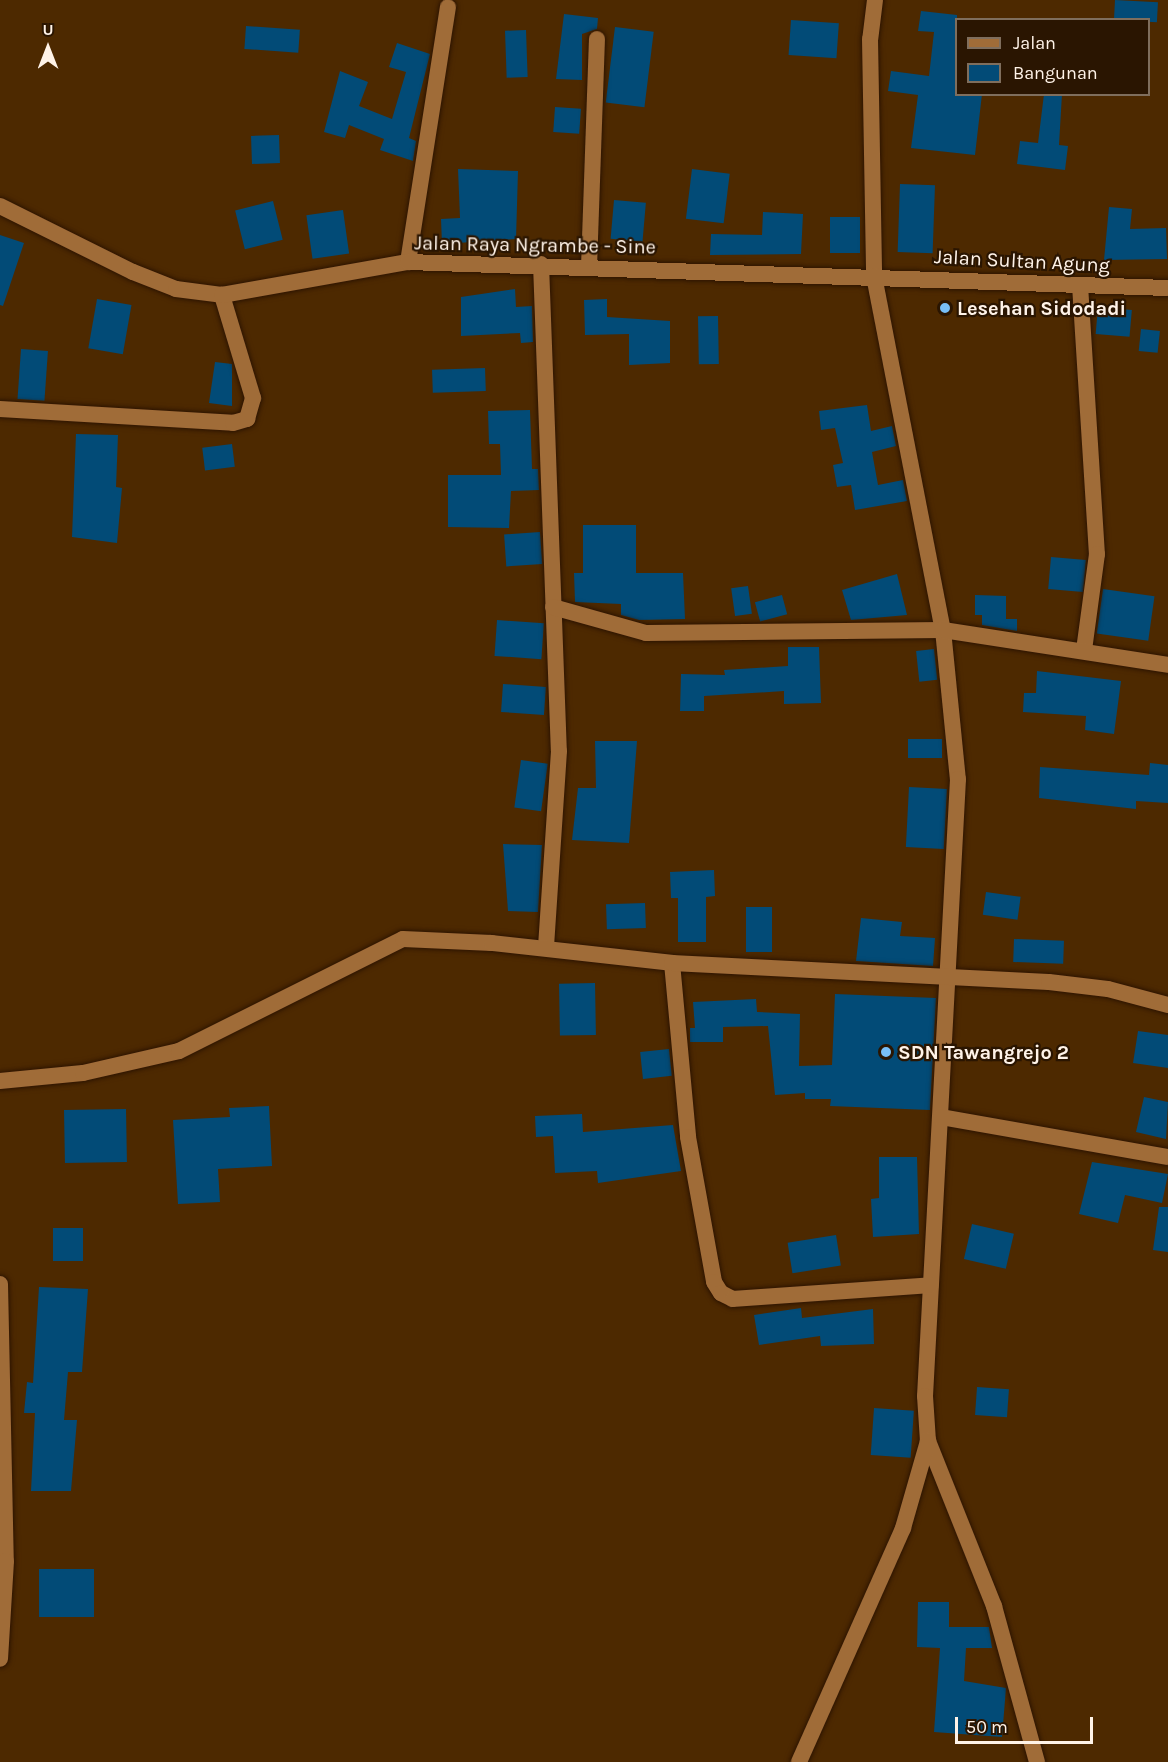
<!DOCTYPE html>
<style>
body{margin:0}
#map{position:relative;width:1168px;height:1762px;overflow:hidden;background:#4d2900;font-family:Karla,sans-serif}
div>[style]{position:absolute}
.building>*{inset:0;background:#024b77;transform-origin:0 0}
.roads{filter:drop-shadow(0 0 2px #2d1400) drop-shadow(0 0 2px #2d1400)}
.minor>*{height:16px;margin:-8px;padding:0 8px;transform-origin:8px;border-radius:8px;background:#a06c38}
.secondary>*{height:16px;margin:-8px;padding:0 8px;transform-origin:8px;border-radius:8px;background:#a06c38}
.dots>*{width:16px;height:16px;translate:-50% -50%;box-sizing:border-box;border:3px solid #2a1501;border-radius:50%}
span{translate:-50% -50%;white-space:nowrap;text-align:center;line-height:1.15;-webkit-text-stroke:4.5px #2a1501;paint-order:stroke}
.street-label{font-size:20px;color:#fff3e8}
.poi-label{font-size:20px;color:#fff3e8;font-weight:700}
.left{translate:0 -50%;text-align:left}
.legend{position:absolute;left:955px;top:18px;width:195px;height:78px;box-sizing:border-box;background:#2a1501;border:2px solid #7f6e5d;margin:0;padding:8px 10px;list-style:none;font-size:18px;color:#fff3e8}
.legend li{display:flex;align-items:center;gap:12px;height:30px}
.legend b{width:30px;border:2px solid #7f6e5d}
.north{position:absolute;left:18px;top:18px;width:60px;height:60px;-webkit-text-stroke:4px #2a1501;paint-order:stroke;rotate:0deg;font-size:16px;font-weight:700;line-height:24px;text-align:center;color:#fff3e8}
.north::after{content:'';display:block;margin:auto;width:21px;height:27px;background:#fff3e8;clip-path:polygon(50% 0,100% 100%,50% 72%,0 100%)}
.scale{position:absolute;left:955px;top:1717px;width:138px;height:27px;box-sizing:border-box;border:3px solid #fff3e8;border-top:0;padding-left:8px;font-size:18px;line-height:21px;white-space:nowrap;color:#fff3e8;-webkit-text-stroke:4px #2a1501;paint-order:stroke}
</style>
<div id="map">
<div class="building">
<i style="left:1115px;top:0;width:43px;height:20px;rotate:3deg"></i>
<i style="clip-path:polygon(921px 11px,957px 15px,957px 94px,982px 94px,975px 155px,911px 148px,918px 95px,888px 91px,891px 71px,929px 76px,934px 32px,918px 31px)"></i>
<i style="clip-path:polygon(564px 14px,598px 18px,597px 29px,582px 34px,582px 80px,556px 79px)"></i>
<i style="left:791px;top:20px;width:48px;height:35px;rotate:4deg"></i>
<i style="left:246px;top:26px;width:54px;height:23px;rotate:4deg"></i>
<i style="left:615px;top:27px;width:39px;height:76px;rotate:7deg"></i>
<i style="left:526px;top:30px;width:47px;height:21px;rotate:88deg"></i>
<i style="clip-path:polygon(397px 43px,430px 54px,409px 138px,416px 141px,413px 161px,380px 150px,384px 139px,349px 125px,345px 138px,324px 132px,340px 71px,368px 82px,359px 106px,392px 119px,406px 72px,389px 67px)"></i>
<i style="clip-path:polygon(1044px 94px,1062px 94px,1059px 145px,1068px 146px,1065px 170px,1017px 164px,1020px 141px,1038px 143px)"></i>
<i style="left:555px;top:107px;width:26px;height:25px;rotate:4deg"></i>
<i style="left:279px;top:135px;width:28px;height:28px;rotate:88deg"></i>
<i style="clip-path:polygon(458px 169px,518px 171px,516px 239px,442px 244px,441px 219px,460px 218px)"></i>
<i style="left:692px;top:169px;width:38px;height:50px;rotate:7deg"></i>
<i style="left:900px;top:184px;width:35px;height:68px;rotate:2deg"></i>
<i style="left:614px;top:200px;width:32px;height:39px;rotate:5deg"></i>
<i style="left:273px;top:201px;width:40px;height:39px;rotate:76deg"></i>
<i style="clip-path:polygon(1109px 207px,1132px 209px,1130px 229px,1166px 228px,1167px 259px,1104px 260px)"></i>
<i style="left:343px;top:210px;width:44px;height:37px;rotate:82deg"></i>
<i style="clip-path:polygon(763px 212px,803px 214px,801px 254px,710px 255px,711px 234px,762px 235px)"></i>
<i style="left:830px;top:217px;width:30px;height:36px"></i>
<i style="clip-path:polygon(0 235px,24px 243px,3px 306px,0 305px)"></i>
<i style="clip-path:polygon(515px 289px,516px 307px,532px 306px,533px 342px,521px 343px,520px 333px,461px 336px,461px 297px)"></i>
<i style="left:97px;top:299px;width:35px;height:50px;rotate:10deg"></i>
<i style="clip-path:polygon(607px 299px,607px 317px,670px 321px,670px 363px,629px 365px,629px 334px,585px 335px,584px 300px)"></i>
<i style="left:1098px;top:307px;width:34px;height:27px;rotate:5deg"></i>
<i style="left:718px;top:316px;width:48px;height:20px;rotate:89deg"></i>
<i style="left:1141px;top:329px;width:19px;height:22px;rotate:6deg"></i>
<i style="left:21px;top:349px;width:27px;height:50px;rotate:4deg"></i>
<i style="clip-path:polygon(215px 362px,232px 364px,232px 406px,209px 403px)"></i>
<i style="left:485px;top:368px;width:23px;height:53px;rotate:88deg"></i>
<i style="clip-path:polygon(867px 405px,871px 431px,892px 426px,896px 446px,872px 452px,878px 485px,903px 480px,907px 501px,855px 510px,851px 485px,837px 487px,833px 465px,843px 463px,835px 428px,821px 430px,819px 411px)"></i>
<i style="clip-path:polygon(530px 410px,532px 469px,538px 469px,539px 490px,511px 491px,509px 528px,448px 527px,448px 475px,501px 475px,500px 444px,489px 444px,488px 411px)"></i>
<i style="clip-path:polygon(76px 434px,118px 435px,116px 487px,122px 488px,117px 543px,72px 537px)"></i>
<i style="left:232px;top:444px;width:23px;height:30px;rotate:83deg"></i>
<i style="clip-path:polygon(583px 525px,636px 525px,636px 573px,683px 573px,685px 619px,639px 620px,621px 615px,621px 604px,575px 602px,574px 573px,583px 573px)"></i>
<i style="left:540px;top:532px;width:32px;height:36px;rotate:86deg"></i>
<i style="left:1051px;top:557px;width:35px;height:32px;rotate:5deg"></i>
<i style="clip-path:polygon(897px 574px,907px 615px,851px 620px,842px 590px)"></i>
<i style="left:748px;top:586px;width:28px;height:17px;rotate:82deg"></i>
<i style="left:1103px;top:589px;width:52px;height:45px;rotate:8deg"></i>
<i style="left:782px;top:595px;width:20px;height:28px;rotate:75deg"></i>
<i style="clip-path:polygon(975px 595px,1006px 596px,1006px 619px,1017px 619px,1017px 631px,982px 625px,982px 615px,975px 615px)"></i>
<i style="left:497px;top:620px;width:47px;height:36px;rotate:4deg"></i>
<i style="clip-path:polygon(788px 647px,819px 647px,821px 703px,784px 704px,784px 691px,704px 696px,704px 711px,680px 711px,681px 674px,725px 675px,724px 670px,788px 666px)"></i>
<i style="left:934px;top:649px;width:31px;height:18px;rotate:84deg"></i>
<i style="clip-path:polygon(1037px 671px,1121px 681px,1114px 734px,1085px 730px,1086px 716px,1023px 712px,1024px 693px,1036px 693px)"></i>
<i style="left:503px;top:684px;width:43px;height:28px;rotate:4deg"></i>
<i style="left:908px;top:739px;width:34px;height:19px"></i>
<i style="clip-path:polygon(595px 741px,637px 741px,629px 843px,572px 840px,578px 788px,596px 788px)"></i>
<i style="left:521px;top:760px;width:27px;height:48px;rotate:8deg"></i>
<i style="clip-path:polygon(1150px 763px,1168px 765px,1168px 803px,1136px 801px,1136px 809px,1039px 798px,1040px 767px,1149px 775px)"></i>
<i style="left:909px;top:787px;width:38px;height:60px;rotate:3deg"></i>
<i style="clip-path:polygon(503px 844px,542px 845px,538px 912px,508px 911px)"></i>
<i style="clip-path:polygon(714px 870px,715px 896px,706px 897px,706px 942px,678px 942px,678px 898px,671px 898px,670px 872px)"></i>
<i style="left:986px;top:892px;width:35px;height:23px;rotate:8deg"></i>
<i style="left:645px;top:903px;width:25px;height:39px;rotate:88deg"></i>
<i style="left:746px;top:907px;width:26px;height:45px"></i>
<i style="clip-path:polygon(861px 918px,902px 922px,900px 936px,935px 938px,933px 966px,856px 961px)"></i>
<i style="left:1014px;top:939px;width:50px;height:23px;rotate:2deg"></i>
<i style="left:595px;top:983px;width:52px;height:36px;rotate:89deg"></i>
<i style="clip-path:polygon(835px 994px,936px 998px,930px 1110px,830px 1106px,831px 1099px,805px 1099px,805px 1093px,775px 1095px,768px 1026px,723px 1027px,723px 1042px,690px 1042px,690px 1028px,695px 1028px,693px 1002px,756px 999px,757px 1012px,800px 1014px,799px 1066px,832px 1065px)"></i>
<i style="clip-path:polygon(1138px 1031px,1168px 1035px,1168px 1068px,1133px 1063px)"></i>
<i style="left:669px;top:1049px;width:27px;height:29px;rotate:84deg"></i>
<i style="clip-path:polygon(1144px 1097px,1168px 1102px,1166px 1139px,1136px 1132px)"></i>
<i style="clip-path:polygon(269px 1106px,272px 1166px,218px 1169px,220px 1202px,178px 1204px,173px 1120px,230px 1117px,229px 1108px)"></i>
<i style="left:126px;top:1109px;width:53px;height:62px;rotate:89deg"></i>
<i style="clip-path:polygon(582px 1114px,583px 1132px,673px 1125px,681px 1171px,598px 1183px,597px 1171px,555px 1173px,553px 1136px,536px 1137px,535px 1116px)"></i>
<i style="clip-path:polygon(879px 1157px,917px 1157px,919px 1234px,873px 1237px,871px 1199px,879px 1198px)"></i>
<i style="clip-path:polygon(1092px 1162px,1168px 1174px,1162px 1203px,1125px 1195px,1118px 1223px,1079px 1214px)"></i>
<i style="clip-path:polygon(1159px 1207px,1168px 1207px,1168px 1252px,1153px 1250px)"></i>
<i style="left:972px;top:1224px;width:43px;height:36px;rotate:13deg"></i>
<i style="left:53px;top:1228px;width:30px;height:33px"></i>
<i style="left:836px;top:1235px;width:31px;height:49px;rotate:81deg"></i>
<i style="clip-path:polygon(39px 1287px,88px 1289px,82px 1372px,68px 1372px,64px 1420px,77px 1420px,71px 1491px,31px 1491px,35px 1413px,24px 1413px,27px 1382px,33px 1383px)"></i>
<i style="clip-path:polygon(801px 1308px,802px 1318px,873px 1309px,874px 1344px,821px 1346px,820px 1336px,759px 1345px,754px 1315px)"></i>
<i style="left:977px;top:1387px;width:32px;height:28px;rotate:4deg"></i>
<i style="left:874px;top:1408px;width:40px;height:47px;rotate:4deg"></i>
<i style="left:39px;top:1569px;width:55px;height:48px"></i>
<i style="clip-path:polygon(918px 1602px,949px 1602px,949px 1627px,989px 1627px,992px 1648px,966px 1648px,964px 1681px,1006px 1688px,1002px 1737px,934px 1732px,940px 1648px,917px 1647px)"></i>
</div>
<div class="roads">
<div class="minor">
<i style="left:875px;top:0;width:39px;rotate:97deg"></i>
<i style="left:870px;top:39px;width:237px;rotate:89deg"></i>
<i style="left:874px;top:276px;width:361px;rotate:79deg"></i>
<i style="left:943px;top:630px;width:150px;rotate:84.3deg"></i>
<i style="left:958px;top:779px;width:618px;rotate:93.06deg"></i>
<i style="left:925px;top:1396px;width:45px;rotate:86.2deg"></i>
<i style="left:928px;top:1441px;width:178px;rotate:68.2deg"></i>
<i style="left:994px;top:1606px;width:162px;rotate:74.6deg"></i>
<i style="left:408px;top:262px;width:258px;rotate:-81.1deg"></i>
<i style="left:541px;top:264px;width:487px;rotate:87.9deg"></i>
<i style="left:559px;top:751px;width:197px;rotate:93.8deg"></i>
<i style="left:589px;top:267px;width:228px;rotate:-88deg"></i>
<i style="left:1080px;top:285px;width:270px;rotate:86.4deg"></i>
<i style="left:1097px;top:554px;width:97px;rotate:97.7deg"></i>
<i style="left:0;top:409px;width:233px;rotate:3.4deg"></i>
<i style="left:233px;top:423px;width:15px;rotate:-16deg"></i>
<i style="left:247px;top:419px;width:22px;rotate:-74deg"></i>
<i style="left:253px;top:398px;width:108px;rotate:-106.8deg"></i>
<i style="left:553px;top:607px;width:97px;rotate:15.6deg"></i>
<i style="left:646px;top:633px;width:297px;rotate:-0.6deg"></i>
<i style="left:943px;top:630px;width:228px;rotate:8.8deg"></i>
<i style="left:672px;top:963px;width:175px;rotate:84.7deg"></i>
<i style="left:688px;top:1137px;width:147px;rotate:79.8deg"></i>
<i style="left:714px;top:1282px;width:13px;rotate:58deg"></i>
<i style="left:721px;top:1293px;width:13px;rotate:27deg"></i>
<i style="left:733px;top:1299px;width:198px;rotate:-4deg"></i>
<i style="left:0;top:1081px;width:83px;rotate:-5.5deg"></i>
<i style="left:83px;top:1073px;width:98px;rotate:-12.9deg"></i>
<i style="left:179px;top:1051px;width:250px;rotate:-26.6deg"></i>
<i style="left:403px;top:939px;width:89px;rotate:2.6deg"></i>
<i style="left:492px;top:943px;width:181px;rotate:6.3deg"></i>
<i style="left:672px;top:963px;width:377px;rotate:2.9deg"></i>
<i style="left:1049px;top:982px;width:59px;rotate:6.8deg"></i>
<i style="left:1108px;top:989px;width:62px;rotate:14.9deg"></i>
<i style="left:941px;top:1117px;width:230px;rotate:10deg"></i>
<i style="left:0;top:1284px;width:277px;rotate:88.8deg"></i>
<i style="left:6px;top:1561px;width:98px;rotate:93.5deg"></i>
<i style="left:799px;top:1762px;width:256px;rotate:-66deg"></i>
<i style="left:903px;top:1528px;width:91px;rotate:-74deg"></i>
</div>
<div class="secondary">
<i style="left:0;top:206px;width:148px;rotate:26.4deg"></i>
<i style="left:133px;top:272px;width:46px;rotate:21.6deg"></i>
<i style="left:176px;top:289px;width:46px;rotate:7.4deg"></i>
<i style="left:222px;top:295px;width:189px;rotate:-10.1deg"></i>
<i style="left:408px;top:262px;width:760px;rotate:1.96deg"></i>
</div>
</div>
<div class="dots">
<i style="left:945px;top:308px;background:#78bff7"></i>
<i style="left:886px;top:1052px;background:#78bff7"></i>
</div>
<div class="street-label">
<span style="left:535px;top:245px;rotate:1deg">Jalan Raya Ngrambe - Sine</span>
<span style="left:1022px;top:261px;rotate:3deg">Jalan Sultan Agung</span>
</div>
<div class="poi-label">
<span class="left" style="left:957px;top:308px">Lesehan Sidodadi</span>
<span class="left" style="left:898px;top:1052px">SDN Tawangrejo 2</span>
</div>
<ul class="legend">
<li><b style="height:8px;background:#a06c38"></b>Jalan</li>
<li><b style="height:16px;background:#024b77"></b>Bangunan</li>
</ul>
<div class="north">U</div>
<div class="scale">50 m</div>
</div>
